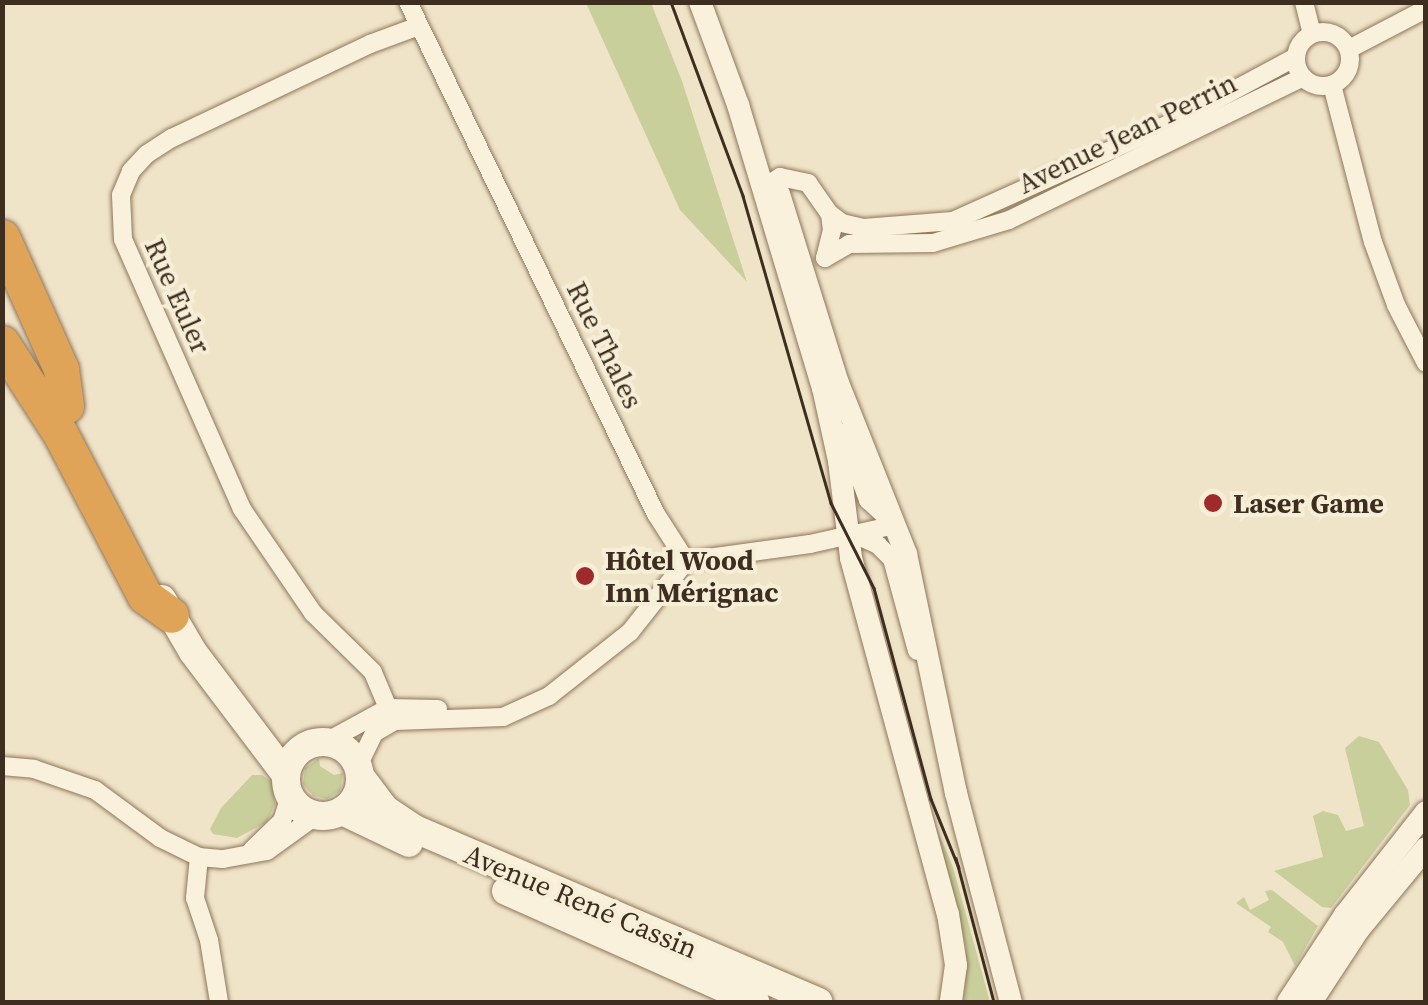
<!DOCTYPE html>
<meta charset="utf-8">
<style>
body{margin:0}
#map{position:relative;width:1428px;height:1005px;overflow:hidden;background:#f0e4c8;font-family:"Source Serif 4",serif}
div>[style]{position:absolute}
.green>*{inset:0;background:#c9cf9b}
.roads{filter:drop-shadow(0 0 2px #8d765c) drop-shadow(0 0 2px #8d765c)}
.minor>*{height:18px;margin:-9px;padding:0 9px;transform-origin:9px;border-radius:9px;background:#faf1dc}
.minor>.ring{margin:-9px;padding:0;box-sizing:content-box;background:none;border:18px solid #faf1dc;border-radius:50%}
.tertiary>*{height:22px;margin:-11px;padding:0 11px;transform-origin:11px;border-radius:11px;background:#faf1dc}
.secondary>*{height:28px;margin:-14px;padding:0 14px;transform-origin:14px;border-radius:14px;background:#faf1dc}
.secondary>.ring{margin:-14px;padding:0;box-sizing:content-box;background:none;border:28px solid #faf1dc;border-radius:50%}
.motorway>*{height:35px;margin:-17.5px;padding:0 17.5px;transform-origin:17.5px;border-radius:17.5px;background:#e0a458}
.tram>*{height:2.5px;margin:-1.25px;padding:0 1.25px;transform-origin:1.25px;border-radius:1.25px;background:#3d2e20}
.dots>*{width:28px;height:28px;translate:-50% -50%;box-sizing:border-box;border:5px solid #f7eed8;border-radius:50%}
span{translate:-50% -50%;white-space:nowrap;text-align:center;line-height:1.15;-webkit-text-stroke:8px #f7eed8;paint-order:stroke}
.street-label{font-size:28px;color:#3d2e20}
.poi-label{font-size:28px;color:#3d2e20;font-weight:700}
.left{translate:0 -50%;text-align:left}
.frame{position:absolute;inset:0;border:5px solid #3d2e20;pointer-events:none}
</style>
<div id="map">
<div class="green">
<i style="clip-path:polygon(586px 3px,651px 3px,682px 81px,747px 282px,680px 210px)"></i>
<i style="clip-path:polygon(1359px 736px,1379px 742px,1408px 790px,1410px 805px,1331px 908px,1322px 907px,1274px 871px,1323px 857px,1313px 816px,1323px 811px,1338px 815px,1346px 831px,1364px 826px,1345px 748px)"></i>
<i style="clip-path:polygon(319px 758px,320px 766px,334px 775px,343px 773px,340px 791px,327px 799px,313px 796px,303px 784px,305px 768px)"></i>
<i style="clip-path:polygon(252px 775px,262px 775px,272px 782px,275px 804px,267px 822px,237px 838px,213px 834px,210px 829px,221px 808px)"></i>
<i style="clip-path:polygon(931px 815px,953px 867px,990px 1002px,964px 1002px,966px 947px)"></i>
<i style="clip-path:polygon(1272px 890px,1318px 926px,1295px 966px,1283px 942px,1268px 932px,1271px 927px,1236px 903px,1244px 897px,1250px 910px,1269px 900px,1265px 891px)"></i>
</div>
<div class="roads">
<div class="minor">
<i style="left:408px;top:2px;width:569px;rotate:64.16deg"></i>
<i style="left:656px;top:514px;width:56px;rotate:57.4deg"></i>
<i style="left:686px;top:561px;width:125px;rotate:-7.8deg"></i>
<i style="left:810px;top:544px;width:87px;rotate:-12.6deg"></i>
<i style="left:1304px;top:2px;width:33px;rotate:76deg"></i>
<i class="ring" style="left:1296px;top:32px;width:36px;height:36px"></i>
<i style="left:1349px;top:49px;width:87px;rotate:-27.5deg"></i>
<i style="left:1332px;top:85px;width:162px;rotate:75.4deg"></i>
<i style="left:1373px;top:242px;width:67px;rotate:69.9deg"></i>
<i style="left:1396px;top:305px;width:65px;rotate:62.7deg"></i>
<i style="left:765px;top:200px;width:16px;rotate:-76deg"></i>
<i style="left:769px;top:184px;width:13px;rotate:-32deg"></i>
<i style="left:780px;top:177px;width:29px;rotate:12deg"></i>
<i style="left:808px;top:183px;width:38px;rotate:55deg"></i>
<i style="left:830px;top:214px;width:16px;rotate:83deg"></i>
<i style="left:832px;top:230px;width:29px;rotate:104deg"></i>
<i style="left:830px;top:214px;width:15px;rotate:37deg"></i>
<i style="left:842px;top:223px;width:22px;rotate:13deg"></i>
<i style="left:863px;top:228px;width:90px;rotate:-4.4deg"></i>
<i style="left:953px;top:221px;width:253px;rotate:-24.2deg"></i>
<i style="left:1184px;top:117px;width:127px;rotate:-28.2deg"></i>
<i style="left:825px;top:258px;width:28px;rotate:-30deg"></i>
<i style="left:849px;top:244px;width:84px;rotate:-0.7deg"></i>
<i style="left:933px;top:243px;width:79px;rotate:-16.8deg"></i>
<i style="left:1009px;top:220px;width:327px;rotate:-25.9deg"></i>
<i style="left:843px;top:433px;width:72px;rotate:69.5deg"></i>
<i style="left:868px;top:500px;width:37px;rotate:43deg"></i>
<i style="left:856px;top:535px;width:24px;rotate:24deg"></i>
<i style="left:878px;top:545px;width:20px;rotate:45deg"></i>
<i style="left:892px;top:559px;width:95px;rotate:74.8deg"></i>
<i style="left:388px;top:708px;width:39px;rotate:-113deg"></i>
<i style="left:373px;top:672px;width:84px;rotate:-135.5deg"></i>
<i style="left:313px;top:613px;width:126px;rotate:-124.3deg"></i>
<i style="left:242px;top:509px;width:295px;rotate:-113.8deg"></i>
<i style="left:123px;top:239px;width:44px;rotate:-92.6deg"></i>
<i style="left:121px;top:195px;width:26px;rotate:-67deg"></i>
<i style="left:131px;top:171px;width:23px;rotate:-47deg"></i>
<i style="left:147px;top:154px;width:30px;rotate:-33deg"></i>
<i style="left:172px;top:138px;width:219px;rotate:-25.4deg"></i>
<i style="left:370px;top:44px;width:52px;rotate:-20.2deg"></i>
<i style="left:326px;top:742px;width:71px;rotate:-28.7deg"></i>
<i style="left:388px;top:708px;width:50px;rotate:1.1deg"></i>
<i style="left:2px;top:766px;width:32px;rotate:5deg"></i>
<i style="left:34px;top:769px;width:65px;rotate:19deg"></i>
<i style="left:95px;top:790px;width:81px;rotate:36.4deg"></i>
<i style="left:160px;top:838px;width:43px;rotate:26deg"></i>
<i style="left:199px;top:857px;width:24px;rotate:5deg"></i>
<i style="left:223px;top:859px;width:45px;rotate:-10.3deg"></i>
<i style="left:267px;top:851px;width:62px;rotate:-35.8deg"></i>
<i style="left:358px;top:766px;width:37px;rotate:-64deg"></i>
<i style="left:374px;top:733px;width:24px;rotate:-30deg"></i>
<i style="left:395px;top:721px;width:108px;rotate:-2.1deg"></i>
<i style="left:503px;top:717px;width:51px;rotate:-24.5deg"></i>
<i style="left:549px;top:696px;width:103px;rotate:-38.3deg"></i>
<i style="left:630px;top:632px;width:90px;rotate:-51.7deg"></i>
<i style="left:252px;top:850px;width:42px;rotate:-44deg"></i>
<i style="left:282px;top:821px;width:26px;rotate:-72deg"></i>
<i style="left:199px;top:857px;width:41px;rotate:95.6deg"></i>
<i style="left:195px;top:898px;width:44px;rotate:71.6deg"></i>
<i style="left:209px;top:940px;width:63px;rotate:80.8deg"></i>
</div>
<div class="tertiary">
<i style="left:700px;top:2px;width:110px;rotate:69.7deg"></i>
<i style="left:738px;top:105px;width:295px;rotate:73.3deg"></i>
<i style="left:823px;top:388px;width:75px;rotate:77.6deg"></i>
<i style="left:839px;top:461px;width:98px;rotate:82.9deg"></i>
<i style="left:851px;top:558px;width:369px;rotate:74.8deg"></i>
<i style="left:948px;top:914px;width:52px;rotate:81.1deg"></i>
<i style="left:956px;top:965px;width:37px;rotate:98deg"></i>
<i style="left:779px;top:194px;width:198px;rotate:72.7deg"></i>
<i style="left:838px;top:383px;width:184px;rotate:68.3deg"></i>
<i style="left:906px;top:554px;width:244px;rotate:78.2deg"></i>
<i style="left:956px;top:793px;width:216px;rotate:75.3deg"></i>
<i style="left:1288px;top:1002px;width:104px;rotate:-56.8deg"></i>
<i style="left:1345px;top:915px;width:131px;rotate:-51.8deg"></i>
<i style="left:1311px;top:1002px;width:87px;rotate:-56.7deg"></i>
<i style="left:1359px;top:929px;width:105px;rotate:-50.4deg"></i>
</div>
<div class="secondary">
<i style="left:162px;top:599px;width:61px;rotate:59.7deg"></i>
<i style="left:193px;top:652px;width:154px;rotate:52.9deg"></i>
<i class="ring" style="left:286px;top:742px;width:46px;height:46px"></i>
<i style="left:360px;top:776px;width:41px;rotate:52.9deg"></i>
<i style="left:385px;top:809px;width:36px;rotate:34deg"></i>
<i style="left:415px;top:829px;width:439px;rotate:23.2deg"></i>
<i style="left:342px;top:811px;width:74px;rotate:25.5deg"></i>
<i style="left:506px;top:891px;width:273px;rotate:24deg"></i>
</div>
<div class="motorway">
<i style="left:2px;top:237px;width:145px;rotate:65.9deg"></i>
<i style="left:61px;top:369px;width:37px;rotate:82deg"></i>
<i style="left:2px;top:343px;width:107px;rotate:57.2deg"></i>
<i style="left:60px;top:433px;width:184px;rotate:62.5deg"></i>
<i style="left:145px;top:596px;width:32px;rotate:36deg"></i>
</div>
</div>
<div class="tram">
<i style="left:671px;top:2px;width:207px;rotate:69.6deg"></i>
<i style="left:743px;top:196px;width:319px;rotate:74deg"></i>
<i style="left:831px;top:503px;width:95px;rotate:63.2deg"></i>
<i style="left:874px;top:588px;width:219px;rotate:74.9deg"></i>
<i style="left:931px;top:799px;width:74px;rotate:67.9deg"></i>
<i style="left:956px;top:858px;width:149px;rotate:75.2deg"></i>
</div>
<div class="dots">
<i style="left:1213px;top:503px;background:#9e2a2b"></i>
<i style="left:585px;top:576px;background:#9e2a2b"></i>
</div>
<div class="street-label">
<span style="left:1127px;top:133px;rotate:-26deg">Avenue Jean Perrin</span>
<span style="left:178px;top:296px;rotate:66deg">Rue Euler</span>
<span style="left:605px;top:345px;rotate:64deg">Rue Thales</span>
<span style="left:581px;top:901px;rotate:23deg">Avenue René Cassin</span>
</div>
<div class="poi-label">
<span class="left" style="left:1233px;top:503px">Laser Game</span>
<span class="left" style="left:605px;top:576px">Hôtel Wood<br>Inn Mérignac</span>
</div>
<div class="frame"></div>
</div>
